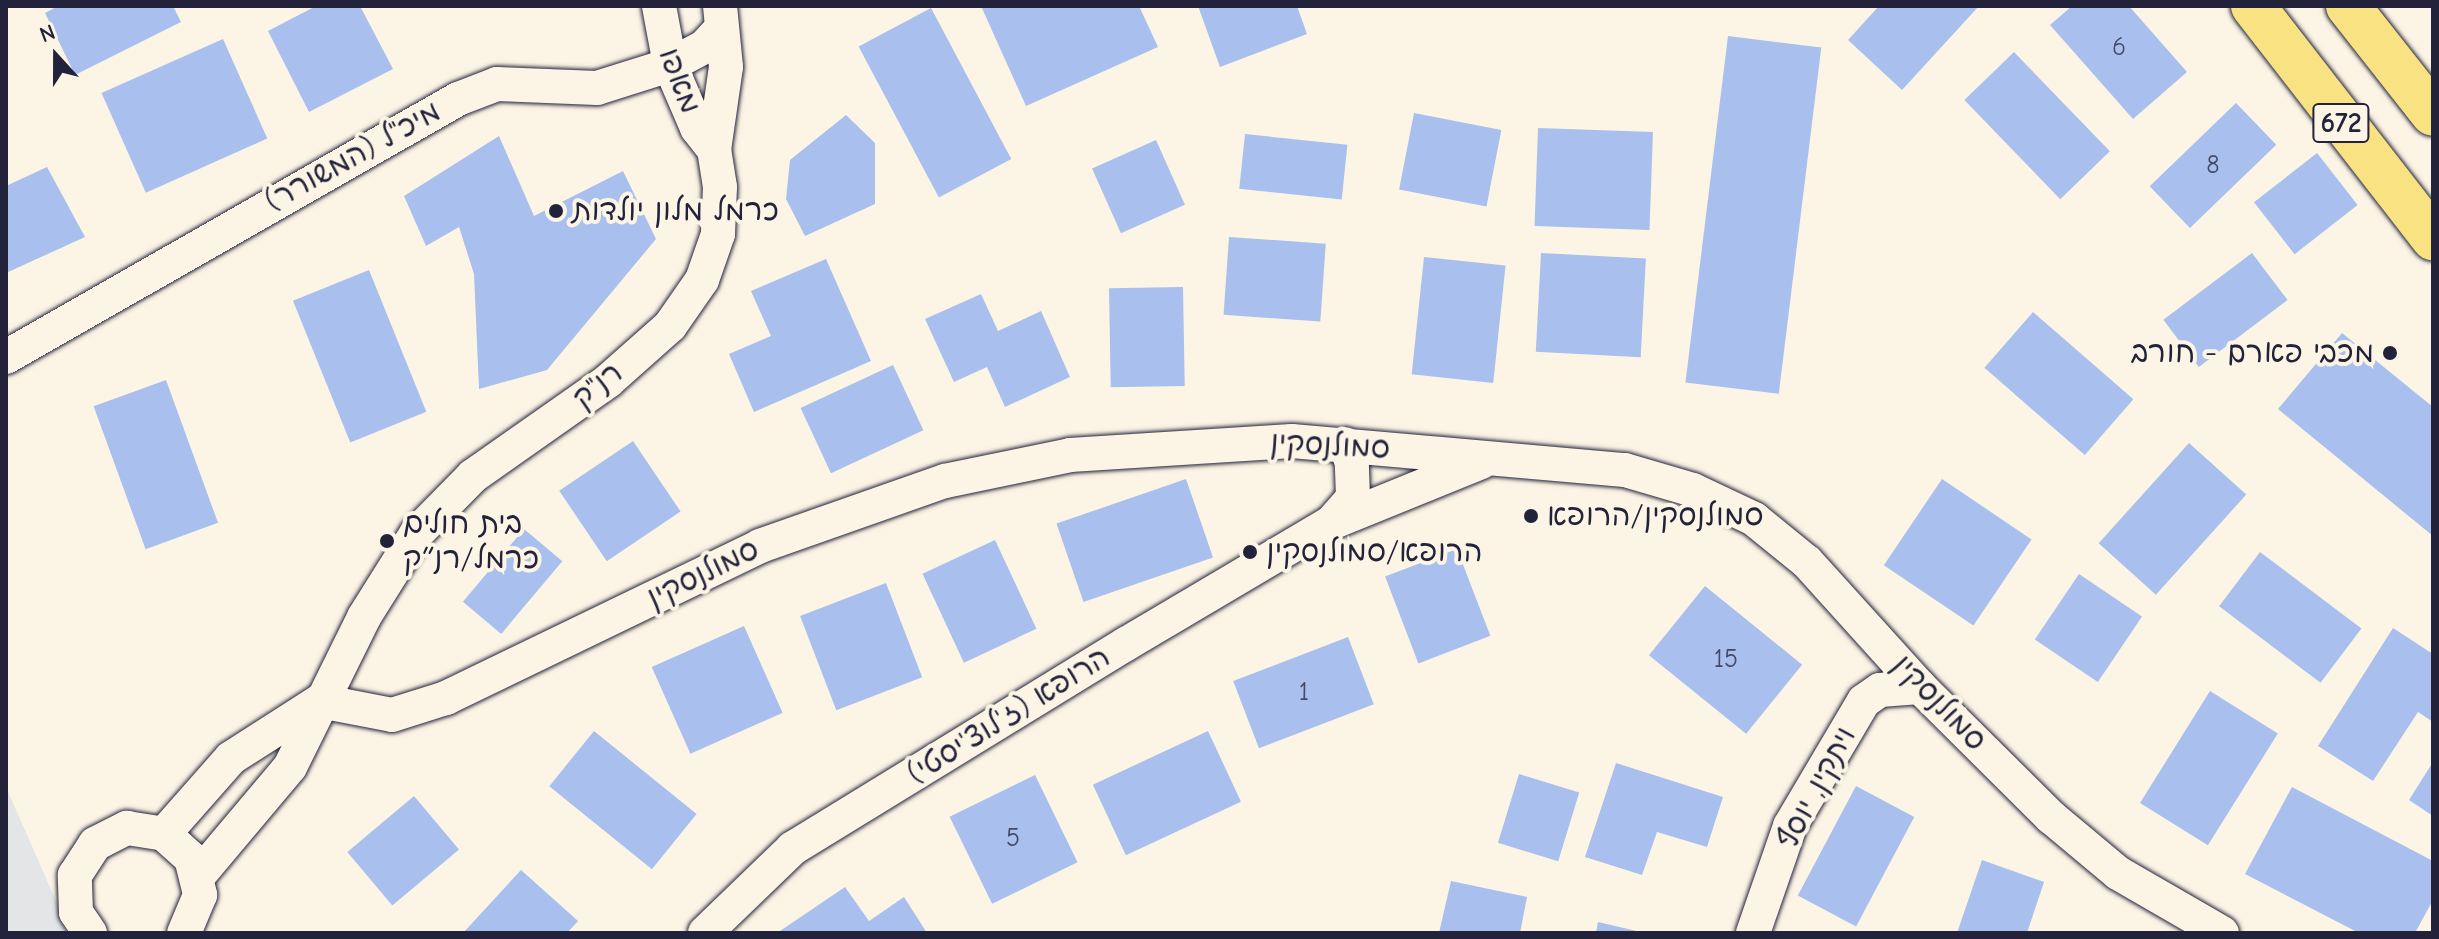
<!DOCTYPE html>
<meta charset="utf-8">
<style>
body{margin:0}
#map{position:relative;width:2439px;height:939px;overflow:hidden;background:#fcf5e5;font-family:"Comic Neue","Playpen Sans Hebrew",sans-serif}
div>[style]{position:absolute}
.built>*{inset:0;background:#e3e5e7}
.building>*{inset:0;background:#a9bfed;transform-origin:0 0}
.roads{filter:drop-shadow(0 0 2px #22223b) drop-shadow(0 0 2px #22223b)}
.minor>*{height:34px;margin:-17px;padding:0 17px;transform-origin:17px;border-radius:17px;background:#fcf5e5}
.primary>*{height:44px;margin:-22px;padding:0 22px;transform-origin:22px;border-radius:22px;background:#f8e281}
.dots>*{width:22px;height:22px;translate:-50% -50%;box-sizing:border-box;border:4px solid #fcf5e5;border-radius:50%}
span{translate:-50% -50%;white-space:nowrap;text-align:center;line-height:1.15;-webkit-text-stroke:8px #fcf5e5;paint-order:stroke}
.number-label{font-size:26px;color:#444968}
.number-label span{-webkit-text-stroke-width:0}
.shield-label span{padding:2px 6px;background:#fcf5e5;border:2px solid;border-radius:6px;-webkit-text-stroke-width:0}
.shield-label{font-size:28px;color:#22223b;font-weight:700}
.street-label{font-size:30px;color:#22223b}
.poi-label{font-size:30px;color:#22223b}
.left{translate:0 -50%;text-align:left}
.right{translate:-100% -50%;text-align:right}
.frame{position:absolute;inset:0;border:8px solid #22223b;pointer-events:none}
.north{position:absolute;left:16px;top:16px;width:80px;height:80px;-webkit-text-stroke:6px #fcf5e5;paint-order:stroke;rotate:339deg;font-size:22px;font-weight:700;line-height:32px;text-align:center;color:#22223b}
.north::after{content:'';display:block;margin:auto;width:28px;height:36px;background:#22223b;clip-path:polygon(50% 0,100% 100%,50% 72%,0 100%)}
</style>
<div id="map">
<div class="built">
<i style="clip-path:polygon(6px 787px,70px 933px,6px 933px)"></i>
</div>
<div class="building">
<i style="clip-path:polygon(58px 6px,173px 6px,181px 22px,75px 75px,45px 13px)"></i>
<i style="clip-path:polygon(316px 6px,360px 6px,393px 69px,309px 112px,268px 31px)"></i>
<i style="clip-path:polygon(981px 6px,1139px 6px,1158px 47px,1026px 106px)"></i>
<i style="clip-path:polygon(1198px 6px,1297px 6px,1307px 34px,1220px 67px)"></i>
<i style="clip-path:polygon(1879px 6px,1979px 6px,1902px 90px,1848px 40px)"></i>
<i style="clip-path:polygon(2072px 6px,2129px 6px,2187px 72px,2133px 119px,2050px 25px)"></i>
<i style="left:931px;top:8px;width:171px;height:82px;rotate:62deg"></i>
<i style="left:1728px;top:36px;width:94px;height:349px;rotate:7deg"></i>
<i style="left:223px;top:39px;width:109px;height:133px;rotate:66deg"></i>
<i style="left:2014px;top:52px;width:138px;height:69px;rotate:46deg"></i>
<i style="left:2236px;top:103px;width:58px;height:120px;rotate:46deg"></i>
<i style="left:1414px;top:113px;width:89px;height:78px;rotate:11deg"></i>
<i style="clip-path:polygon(846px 115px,875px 143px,875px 204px,805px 236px,786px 199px,790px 160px)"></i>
<i style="left:1538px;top:128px;width:115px;height:98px;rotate:2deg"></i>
<i style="left:1245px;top:134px;width:103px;height:55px;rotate:6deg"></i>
<i style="clip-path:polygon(499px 136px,534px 216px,623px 171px,656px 239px,547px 370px,479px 389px,474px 274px,459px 227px,426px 246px,404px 196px)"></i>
<i style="left:1156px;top:140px;width:71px;height:70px;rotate:66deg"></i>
<i style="left:2317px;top:153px;width:66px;height:80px;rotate:52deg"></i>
<i style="clip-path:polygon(47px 167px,85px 237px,6px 273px,6px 186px)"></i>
<i style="left:1229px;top:237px;width:97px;height:78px;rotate:4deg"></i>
<i style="left:1541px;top:253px;width:105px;height:99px;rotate:3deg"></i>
<i style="left:2252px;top:253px;width:59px;height:111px;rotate:53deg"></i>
<i style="left:1424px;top:257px;width:82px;height:118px;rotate:6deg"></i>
<i style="clip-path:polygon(826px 259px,871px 361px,754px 412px,729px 354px,771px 336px,751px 291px)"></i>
<i style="left:369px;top:270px;width:153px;height:82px;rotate:68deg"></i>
<i style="left:1183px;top:287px;width:99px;height:74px;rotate:89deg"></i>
<i style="clip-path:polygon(981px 294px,998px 331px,1041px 311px,1070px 377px,1005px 407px,987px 367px,954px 382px,925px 319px)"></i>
<i style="left:2033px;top:312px;width:133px;height:74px;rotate:41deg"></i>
<i style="clip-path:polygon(2342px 333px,2433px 407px,2433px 536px,2278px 409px)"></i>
<i style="left:893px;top:365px;width:72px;height:102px;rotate:65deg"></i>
<i style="left:166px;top:380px;width:152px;height:77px;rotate:70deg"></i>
<i style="left:633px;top:441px;width:85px;height:89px;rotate:56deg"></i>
<i style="left:2189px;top:443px;width:77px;height:135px;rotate:42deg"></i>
<i style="left:1186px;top:479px;width:83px;height:137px;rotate:71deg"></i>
<i style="left:1942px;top:479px;width:108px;height:104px;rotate:34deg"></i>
<i style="left:524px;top:529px;width:50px;height:95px;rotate:40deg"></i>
<i style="left:995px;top:540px;width:98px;height:80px;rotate:65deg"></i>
<i style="left:1457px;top:549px;width:93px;height:77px;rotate:69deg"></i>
<i style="left:2260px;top:552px;width:127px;height:68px;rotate:37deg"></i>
<i style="left:2079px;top:574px;width:76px;height:79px;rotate:34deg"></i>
<i style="left:886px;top:583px;width:101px;height:92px;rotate:69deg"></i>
<i style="left:1705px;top:586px;width:125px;height:89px;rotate:39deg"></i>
<i style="left:744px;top:626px;width:95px;height:101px;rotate:66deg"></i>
<i style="clip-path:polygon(2393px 628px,2433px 654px,2433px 722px,2418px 712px,2373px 781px,2318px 746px)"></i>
<i style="left:1348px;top:637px;width:72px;height:123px;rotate:69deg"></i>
<i style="left:2210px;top:691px;width:80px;height:132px;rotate:32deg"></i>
<i style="left:594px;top:731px;width:132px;height:71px;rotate:39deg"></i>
<i style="left:1208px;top:731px;width:78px;height:127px;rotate:65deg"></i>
<i style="clip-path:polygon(2433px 762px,2433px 816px,2409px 800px)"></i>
<i style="clip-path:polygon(1616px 763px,1723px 797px,1707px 847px,1657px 832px,1642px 875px,1585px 857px)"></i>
<i style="left:1519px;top:774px;width:63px;height:72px;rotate:17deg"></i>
<i style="left:1035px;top:775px;width:97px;height:95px;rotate:64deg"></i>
<i style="left:1856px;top:786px;width:66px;height:124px;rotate:28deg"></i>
<i style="clip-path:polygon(2292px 787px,2433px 861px,2433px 900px,2415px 933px,2359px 933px,2245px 874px)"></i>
<i style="left:414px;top:796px;width:70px;height:87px;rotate:50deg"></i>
<i style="clip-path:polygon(1982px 860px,2044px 882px,2027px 933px,1957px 933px)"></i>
<i style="clip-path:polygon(521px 870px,578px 921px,567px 933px,463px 933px)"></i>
<i style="clip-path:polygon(1451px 881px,1527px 897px,1520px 933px,1439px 933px)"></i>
<i style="clip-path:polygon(845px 887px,869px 921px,904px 897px,927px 933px,777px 933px)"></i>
<i style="clip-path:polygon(1598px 922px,1641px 932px,1640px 933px,1596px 933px)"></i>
</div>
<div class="roads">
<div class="minor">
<i style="left:659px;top:6px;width:60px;rotate:79.4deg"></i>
<i style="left:670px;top:65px;width:69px;rotate:66.8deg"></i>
<i style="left:697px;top:128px;width:28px;rotate:52deg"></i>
<i style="left:6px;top:357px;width:520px;rotate:-29.72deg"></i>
<i style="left:458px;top:99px;width:42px;rotate:-21deg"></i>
<i style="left:497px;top:84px;width:100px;rotate:2.3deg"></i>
<i style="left:597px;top:88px;width:77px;rotate:-17.5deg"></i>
<i style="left:670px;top:65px;width:40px;rotate:-28deg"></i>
<i style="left:705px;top:46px;width:22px;rotate:-47deg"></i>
<i style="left:1331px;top:523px;width:33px;rotate:-49deg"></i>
<i style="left:1353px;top:498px;width:35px;rotate:-92deg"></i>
<i style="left:1352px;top:463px;width:20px;rotate:-110deg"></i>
<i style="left:320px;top:701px;width:73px;rotate:11deg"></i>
<i style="left:392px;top:715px;width:57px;rotate:-17.5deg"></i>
<i style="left:446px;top:698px;width:349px;rotate:-25.8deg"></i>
<i style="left:760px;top:546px;width:196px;rotate:-19.4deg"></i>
<i style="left:945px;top:481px;width:128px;rotate:-11.7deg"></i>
<i style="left:1070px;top:455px;width:222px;rotate:-3.6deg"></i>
<i style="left:1292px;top:441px;width:334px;rotate:5deg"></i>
<i style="left:1625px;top:470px;width:71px;rotate:16.4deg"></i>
<i style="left:1693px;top:490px;width:68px;rotate:25.4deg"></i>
<i style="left:1754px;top:519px;width:68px;rotate:39.1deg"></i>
<i style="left:1807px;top:562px;width:169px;rotate:47.9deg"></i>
<i style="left:1920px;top:687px;width:185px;rotate:44.8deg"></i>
<i style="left:2051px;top:817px;width:87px;rotate:39.9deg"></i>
<i style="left:2118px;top:873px;width:120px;rotate:30deg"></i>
<i style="left:164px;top:834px;width:101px;rotate:-48.6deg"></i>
<i style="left:231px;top:758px;width:106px;rotate:-32.6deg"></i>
<i style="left:199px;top:875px;width:141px;rotate:-49.9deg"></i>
<i style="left:290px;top:767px;width:167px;rotate:-63.7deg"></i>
<i style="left:364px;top:617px;width:98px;rotate:-57.9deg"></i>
<i style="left:416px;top:534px;width:81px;rotate:-45.5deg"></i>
<i style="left:473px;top:476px;width:165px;rotate:-35.1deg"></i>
<i style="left:608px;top:381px;width:83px;rotate:-41.6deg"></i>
<i style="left:670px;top:326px;width:56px;rotate:-55.2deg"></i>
<i style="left:702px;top:280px;width:49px;rotate:-70.8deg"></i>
<i style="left:718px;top:234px;width:47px;rotate:-87.6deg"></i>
<i style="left:720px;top:187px;width:37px;rotate:-99deg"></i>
<i style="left:714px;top:150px;width:84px;rotate:-81.8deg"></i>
<i style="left:726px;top:67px;width:61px;rotate:-95.6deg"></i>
<i style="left:90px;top:933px;width:25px;rotate:-124deg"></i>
<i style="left:76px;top:912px;width:37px;rotate:-92deg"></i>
<i style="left:75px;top:875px;width:37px;rotate:-57deg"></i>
<i style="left:95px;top:844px;width:36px;rotate:-27deg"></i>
<i style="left:127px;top:828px;width:37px;rotate:9deg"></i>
<i style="left:164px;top:834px;width:36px;rotate:42deg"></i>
<i style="left:191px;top:858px;width:38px;rotate:76deg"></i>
<i style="left:200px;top:895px;width:41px;rotate:112.8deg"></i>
<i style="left:705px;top:933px;width:122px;rotate:-44deg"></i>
<i style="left:793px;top:848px;width:391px;rotate:-31.5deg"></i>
<i style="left:1126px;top:644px;width:238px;rotate:-30.6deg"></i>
<i style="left:1331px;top:523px;width:162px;rotate:-22.1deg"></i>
<i style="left:1753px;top:933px;width:113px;rotate:-70.9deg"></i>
<i style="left:1790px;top:826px;width:145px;rotate:-59.4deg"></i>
<i style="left:1864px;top:701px;width:19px;rotate:-35deg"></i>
<i style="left:1880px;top:690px;width:40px;rotate:-4.3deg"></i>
</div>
<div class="primary">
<i style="left:2253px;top:6px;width:294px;rotate:52.2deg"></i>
<i style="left:2348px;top:6px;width:137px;rotate:51.8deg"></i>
</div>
</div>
<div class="dots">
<i style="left:556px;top:211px;background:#22223b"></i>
<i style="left:2390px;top:353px;background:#22223b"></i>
<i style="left:1531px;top:516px;background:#22223b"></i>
<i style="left:387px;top:541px;background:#22223b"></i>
<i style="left:1250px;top:552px;background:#22223b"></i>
</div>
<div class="number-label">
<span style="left:2119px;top:48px">6</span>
<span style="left:2213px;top:166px">8</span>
<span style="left:1726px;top:660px">15</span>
<span style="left:1304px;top:693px">1</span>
<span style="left:1013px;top:839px">5</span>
</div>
<div class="shield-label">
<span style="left:2341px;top:123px">672</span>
</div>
<div class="street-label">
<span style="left:679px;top:81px;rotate:69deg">מאפו</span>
<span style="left:353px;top:157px;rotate:-29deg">מיכ"ל (המשורר)</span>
<span style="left:598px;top:386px;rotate:-38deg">רנ"ק</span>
<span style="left:1330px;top:446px;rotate:3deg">סמולנסקין</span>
<span style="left:703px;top:574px;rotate:-26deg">סמולנסקין</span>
<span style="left:1939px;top:703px;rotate:46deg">סמולנסקין</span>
<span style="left:1009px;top:716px;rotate:-32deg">הרופא (ז'לוצ'יסטי)</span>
<span style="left:1817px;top:788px;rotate:-62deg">ויתקין, יוסף</span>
</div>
<div class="poi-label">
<span class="left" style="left:572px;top:211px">כרמל מלון יולדות</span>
<span class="right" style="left:2374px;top:353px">מכבי פארם - חורב</span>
<span class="left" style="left:1547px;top:516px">סמולנסקין/הרופא</span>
<span class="left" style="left:403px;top:541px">בית חולים<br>כרמל/רנ״ק</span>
<span class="left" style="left:1266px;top:552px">הרופא/סמולנסקין</span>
</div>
<div class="frame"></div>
<div class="north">N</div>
</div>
